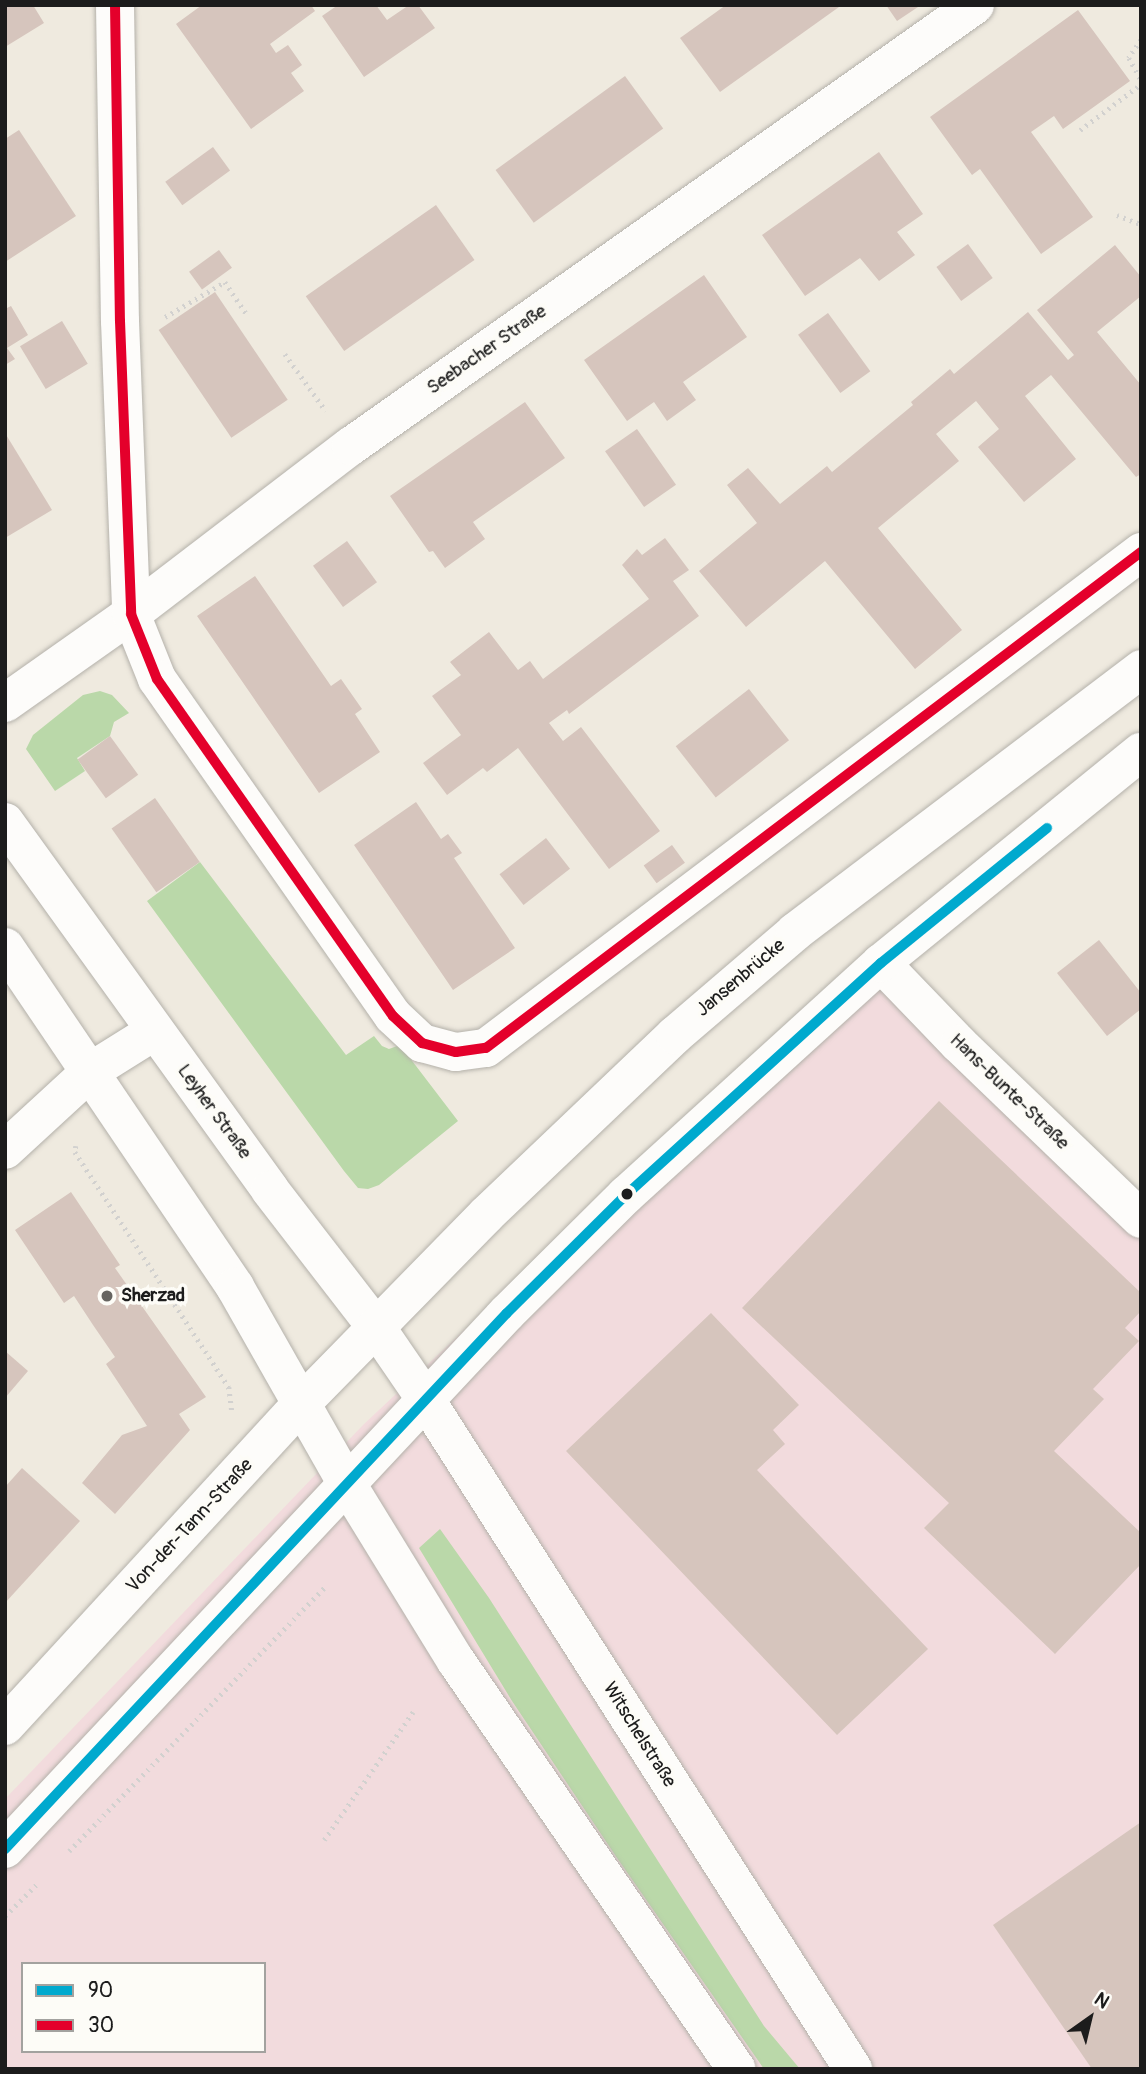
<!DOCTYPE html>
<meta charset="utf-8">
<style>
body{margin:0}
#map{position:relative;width:1146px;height:2074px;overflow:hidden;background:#efeadf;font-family:Pangolin,sans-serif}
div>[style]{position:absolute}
.built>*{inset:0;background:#f2dbdd}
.green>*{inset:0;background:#bad8a9}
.building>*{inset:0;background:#d6c5bd;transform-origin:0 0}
.path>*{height:4.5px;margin-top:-2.25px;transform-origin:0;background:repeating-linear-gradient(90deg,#d2d1cf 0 2px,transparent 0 7px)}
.roads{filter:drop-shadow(0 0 2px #b4b1aa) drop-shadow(0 0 2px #b4b1aa)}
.minor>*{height:38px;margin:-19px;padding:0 19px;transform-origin:19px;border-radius:19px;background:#fdfcfa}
.major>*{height:38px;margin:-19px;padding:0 19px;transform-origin:19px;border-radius:19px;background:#fdfcfa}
.bus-1>*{height:10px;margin:-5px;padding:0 5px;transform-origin:5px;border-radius:5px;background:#00a9ce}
.bus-2>*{height:10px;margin:-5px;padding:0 5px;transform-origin:5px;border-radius:5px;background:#e4002b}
.dots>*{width:19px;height:19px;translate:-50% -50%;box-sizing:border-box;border:4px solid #fdfcf7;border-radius:50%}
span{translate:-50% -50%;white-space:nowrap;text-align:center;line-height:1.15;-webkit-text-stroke:7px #fdfcf7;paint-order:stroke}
.street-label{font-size:19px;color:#1c1c1c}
.poi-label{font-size:19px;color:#1c1c1c;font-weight:700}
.left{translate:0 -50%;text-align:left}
.frame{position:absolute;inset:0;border:7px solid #1c1c1c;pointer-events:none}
.legend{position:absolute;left:21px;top:1962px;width:245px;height:91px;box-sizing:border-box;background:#fdfcf7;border:2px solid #a3a29f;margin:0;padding:9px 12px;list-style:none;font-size:21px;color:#1c1c1c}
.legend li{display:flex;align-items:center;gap:14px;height:35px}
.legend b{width:35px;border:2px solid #a3a29f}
.north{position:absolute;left:1055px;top:1983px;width:70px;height:70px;-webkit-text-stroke:5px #fdfcf7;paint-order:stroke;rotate:34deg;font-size:19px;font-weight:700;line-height:28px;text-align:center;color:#1c1c1c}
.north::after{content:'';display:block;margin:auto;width:24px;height:32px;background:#1c1c1c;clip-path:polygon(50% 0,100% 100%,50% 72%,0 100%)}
</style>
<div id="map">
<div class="built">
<i style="clip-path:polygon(evenodd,870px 950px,1141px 1194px,1141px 2069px,5px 2069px,5px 1799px,364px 1424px,870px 950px,23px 1964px,264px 1964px,264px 2051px,23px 2051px,23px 1964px)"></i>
</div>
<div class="green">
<i style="clip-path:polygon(100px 691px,112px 695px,129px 713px,114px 722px,110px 736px,77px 758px,85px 771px,55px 791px,26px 749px,33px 735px,83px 695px)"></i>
<i style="clip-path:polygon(200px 862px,346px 1055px,374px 1036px,382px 1046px,389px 1049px,400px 1045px,458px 1121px,379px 1185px,368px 1189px,358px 1188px,344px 1171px,147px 901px)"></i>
<i style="clip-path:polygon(440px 1529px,489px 1598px,764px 2026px,800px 2069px,764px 2069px,617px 1858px,512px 1701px,419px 1548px)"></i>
</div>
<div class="building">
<i style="clip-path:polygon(5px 5px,33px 5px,44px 23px,5px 47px)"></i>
<i style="clip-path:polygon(202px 5px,311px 5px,315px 11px,270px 44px,276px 53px,288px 45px,302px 65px,291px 73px,304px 91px,251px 129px,176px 24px)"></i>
<i style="clip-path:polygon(338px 5px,376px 5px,387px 20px,409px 5px,418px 5px,435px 28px,364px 77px,322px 16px)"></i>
<i style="clip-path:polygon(726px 5px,837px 5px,839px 7px,720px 92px,680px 38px)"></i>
<i style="clip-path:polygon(886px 5px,921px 5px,897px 21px)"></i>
<i style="clip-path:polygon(1078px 10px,1130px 81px,1063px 129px,1054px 116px,1031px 132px,1093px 217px,1041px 254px,980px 169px,972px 175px,930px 117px)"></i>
<i style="left:625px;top:76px;width:65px;height:160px;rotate:54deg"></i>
<i style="clip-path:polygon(19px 130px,76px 216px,5px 262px,5px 139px)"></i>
<i style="left:213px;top:147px;width:29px;height:59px;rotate:54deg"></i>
<i style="clip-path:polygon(879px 152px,923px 214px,897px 232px,915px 255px,879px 281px,860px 258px,805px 296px,762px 235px)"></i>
<i style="left:436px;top:205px;width:67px;height:159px;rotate:55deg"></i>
<i style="left:968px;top:244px;width:42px;height:39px;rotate:54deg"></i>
<i style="clip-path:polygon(1115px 245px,1141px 277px,1141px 296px,1097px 332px,1141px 385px,1141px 474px,1136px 477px,1051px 375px,1025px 396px,1076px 459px,1024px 502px,978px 447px,999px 429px,976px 401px,936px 434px,959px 461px,878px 528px,962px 630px,915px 669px,825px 561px,746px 627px,699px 571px,757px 523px,727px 485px,748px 468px,780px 504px,827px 466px,832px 472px,913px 405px,911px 402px,950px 369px,954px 374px,1028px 312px,1068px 360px,1074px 355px,1037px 310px)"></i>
<i style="left:219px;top:250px;width:22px;height:37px;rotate:54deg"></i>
<i style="clip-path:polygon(704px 275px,747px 337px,683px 382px,696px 400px,667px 421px,654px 402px,627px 421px,584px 360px)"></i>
<i style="left:215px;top:292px;width:130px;height:68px;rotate:56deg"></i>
<i style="clip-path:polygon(11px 306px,28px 335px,7px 348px,15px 359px,5px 365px,5px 309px)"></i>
<i style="left:828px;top:313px;width:72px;height:37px;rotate:54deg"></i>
<i style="left:62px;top:321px;width:50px;height:49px;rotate:59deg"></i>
<i style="clip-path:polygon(525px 402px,565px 458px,473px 522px,485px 539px,445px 568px,433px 551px,429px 552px,390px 496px)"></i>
<i style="left:637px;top:429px;width:68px;height:39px;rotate:55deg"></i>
<i style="clip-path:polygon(5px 433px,52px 510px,5px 538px)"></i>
<i style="clip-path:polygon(665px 538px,689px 570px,673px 581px,699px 616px,569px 714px,567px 710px,549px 723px,563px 741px,581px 727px,660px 831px,609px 869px,518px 748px,487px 772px,483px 768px,447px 795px,423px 763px,461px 735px,432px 696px,461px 675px,450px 662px,489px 632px,518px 670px,530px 661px,543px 679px,649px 599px,622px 565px,637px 549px,642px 555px)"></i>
<i style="left:347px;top:541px;width:51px;height:42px;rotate:54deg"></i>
<i style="clip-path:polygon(255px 576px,331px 686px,341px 679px,362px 709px,355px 714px,380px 752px,319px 793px,197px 616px)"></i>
<i style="left:749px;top:689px;width:65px;height:93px;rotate:52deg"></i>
<i style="left:110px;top:736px;width:48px;height:40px;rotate:54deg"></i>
<i style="left:155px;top:798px;width:78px;height:53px;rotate:55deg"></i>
<i style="clip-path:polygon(416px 802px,441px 839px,448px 834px,462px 853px,454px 858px,515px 948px,453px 990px,354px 845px)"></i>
<i style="left:546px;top:838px;width:39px;height:59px;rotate:52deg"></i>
<i style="left:672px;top:845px;width:22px;height:35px;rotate:54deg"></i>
<i style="clip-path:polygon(1099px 940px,1141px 993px,1141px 1009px,1107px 1036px,1057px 973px)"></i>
<i style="clip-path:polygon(939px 1101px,1141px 1293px,1141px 1311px,1125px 1328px,1139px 1341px,1093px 1389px,1104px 1399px,1054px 1451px,1141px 1533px,1141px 1564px,1055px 1654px,924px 1528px,949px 1503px,742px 1308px)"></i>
<i style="clip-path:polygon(71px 1192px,120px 1265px,115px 1268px,206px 1397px,179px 1414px,190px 1430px,115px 1514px,82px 1483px,122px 1435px,147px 1426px,106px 1364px,115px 1357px,93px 1325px,74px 1296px,64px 1303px,15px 1230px)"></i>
<i style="clip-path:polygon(711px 1313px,799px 1405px,773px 1430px,785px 1444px,757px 1470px,928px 1649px,837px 1735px,566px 1451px)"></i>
<i style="clip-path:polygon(5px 1351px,28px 1371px,5px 1398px)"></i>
<i style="clip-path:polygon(22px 1468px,80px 1521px,5px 1603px,5px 1487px)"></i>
<i style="clip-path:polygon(1141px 1822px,1141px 2069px,1092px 2069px,993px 1925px)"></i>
</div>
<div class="path">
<i style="left:1141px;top:40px;width:22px;rotate:124deg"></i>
<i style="left:1129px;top:58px;width:25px;rotate:61deg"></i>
<i style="left:1080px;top:130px;width:76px;rotate:-37deg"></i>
<i style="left:1117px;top:215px;width:26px;rotate:21deg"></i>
<i style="left:165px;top:317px;width:69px;rotate:-30.3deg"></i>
<i style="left:225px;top:282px;width:40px;rotate:56deg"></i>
<i style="left:285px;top:354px;width:70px;rotate:54.3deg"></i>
<i style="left:76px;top:1146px;width:6px;rotate:99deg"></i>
<i style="left:75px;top:1152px;width:281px;rotate:56.8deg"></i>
<i style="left:229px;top:1387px;width:26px;rotate:83deg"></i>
<i style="left:324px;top:1840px;width:156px;rotate:-55.2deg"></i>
<i style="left:69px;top:1851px;width:369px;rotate:-45.9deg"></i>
<i style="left:5px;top:1916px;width:44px;rotate:-45deg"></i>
</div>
<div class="roads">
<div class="minor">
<i style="left:115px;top:5px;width:316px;rotate:89.1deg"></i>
<i style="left:120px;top:321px;width:293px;rotate:87.8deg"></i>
<i style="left:131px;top:614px;width:70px;rotate:68.2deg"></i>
<i style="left:157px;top:679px;width:411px;rotate:55deg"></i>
<i style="left:393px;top:1016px;width:40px;rotate:43deg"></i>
<i style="left:422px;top:1043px;width:35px;rotate:15deg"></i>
<i style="left:456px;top:1052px;width:30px;rotate:-8deg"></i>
<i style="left:486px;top:1048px;width:822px;rotate:-37.13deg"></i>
<i style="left:5px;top:703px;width:154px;rotate:-35.2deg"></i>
<i style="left:131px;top:614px;width:277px;rotate:-37.4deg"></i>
<i style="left:351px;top:446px;width:764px;rotate:-35.25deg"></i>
<i style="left:881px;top:963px;width:112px;rotate:46.1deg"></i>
<i style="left:959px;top:1044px;width:252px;rotate:43.9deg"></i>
<i style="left:5px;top:1150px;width:117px;rotate:-42.6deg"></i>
<i style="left:91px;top:1071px;width:75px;rotate:-32deg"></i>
<i style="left:426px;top:1400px;width:794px;rotate:57.45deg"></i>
<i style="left:347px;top:1484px;width:208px;rotate:58.4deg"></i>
<i style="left:456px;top:1661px;width:495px;rotate:55.5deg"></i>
</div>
<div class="major">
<i style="left:5px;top:822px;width:453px;rotate:54.2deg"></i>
<i style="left:270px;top:1190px;width:173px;rotate:52.3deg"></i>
<i style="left:376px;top:1327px;width:88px;rotate:55.6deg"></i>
<i style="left:5px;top:947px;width:410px;rotate:55.9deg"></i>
<i style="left:235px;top:1287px;width:227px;rotate:60.4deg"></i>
<i style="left:5px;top:1726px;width:439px;rotate:-47.4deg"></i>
<i style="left:302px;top:1403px;width:263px;rotate:-45.6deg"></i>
<i style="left:486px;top:1215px;width:261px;rotate:-43.6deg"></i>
<i style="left:675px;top:1035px;width:158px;rotate:-40.6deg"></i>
<i style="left:795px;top:932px;width:435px;rotate:-37.2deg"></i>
<i style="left:5px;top:1849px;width:734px;rotate:-46.88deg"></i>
<i style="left:507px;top:1313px;width:168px;rotate:-44.8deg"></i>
<i style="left:626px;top:1195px;width:345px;rotate:-42.3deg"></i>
<i style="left:881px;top:963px;width:335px;rotate:-39.1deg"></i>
</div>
</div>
<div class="bus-1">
<i style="left:5px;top:1849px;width:734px;rotate:-46.88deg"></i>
<i style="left:507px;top:1313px;width:168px;rotate:-44.8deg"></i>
<i style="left:626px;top:1195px;width:345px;rotate:-42.3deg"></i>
<i style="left:881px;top:963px;width:214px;rotate:-39.1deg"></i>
</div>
<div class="bus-2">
<i style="left:115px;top:5px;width:316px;rotate:89.1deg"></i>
<i style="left:120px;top:321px;width:293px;rotate:87.8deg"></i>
<i style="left:131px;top:614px;width:70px;rotate:68.2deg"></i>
<i style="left:157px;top:679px;width:411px;rotate:55deg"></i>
<i style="left:393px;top:1016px;width:40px;rotate:43deg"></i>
<i style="left:422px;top:1043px;width:35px;rotate:15deg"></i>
<i style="left:456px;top:1052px;width:30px;rotate:-8deg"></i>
<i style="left:486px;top:1048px;width:822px;rotate:-37.13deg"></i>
</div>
<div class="dots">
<i style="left:627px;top:1194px;background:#1c1c1c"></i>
<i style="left:107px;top:1296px;background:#666460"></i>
</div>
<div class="street-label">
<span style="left:487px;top:350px;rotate:-35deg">Seebacher Straße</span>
<span style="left:741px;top:978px;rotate:-40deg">Jansenbrücke</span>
<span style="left:1009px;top:1092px;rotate:44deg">Hans-Bunte-Straße</span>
<span style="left:214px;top:1112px;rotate:54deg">Leyher Straße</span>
<span style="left:190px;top:1526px;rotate:-47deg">Von-der-Tann-Straße</span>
<span style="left:639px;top:1735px;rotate:58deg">Witschelstraße</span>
</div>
<div class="poi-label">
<span class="left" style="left:121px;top:1296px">Sherzad</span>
</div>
<div class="frame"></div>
<ul class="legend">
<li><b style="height:9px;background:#00a9ce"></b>90</li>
<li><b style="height:9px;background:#e4002b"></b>30</li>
</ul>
<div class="north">N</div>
</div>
